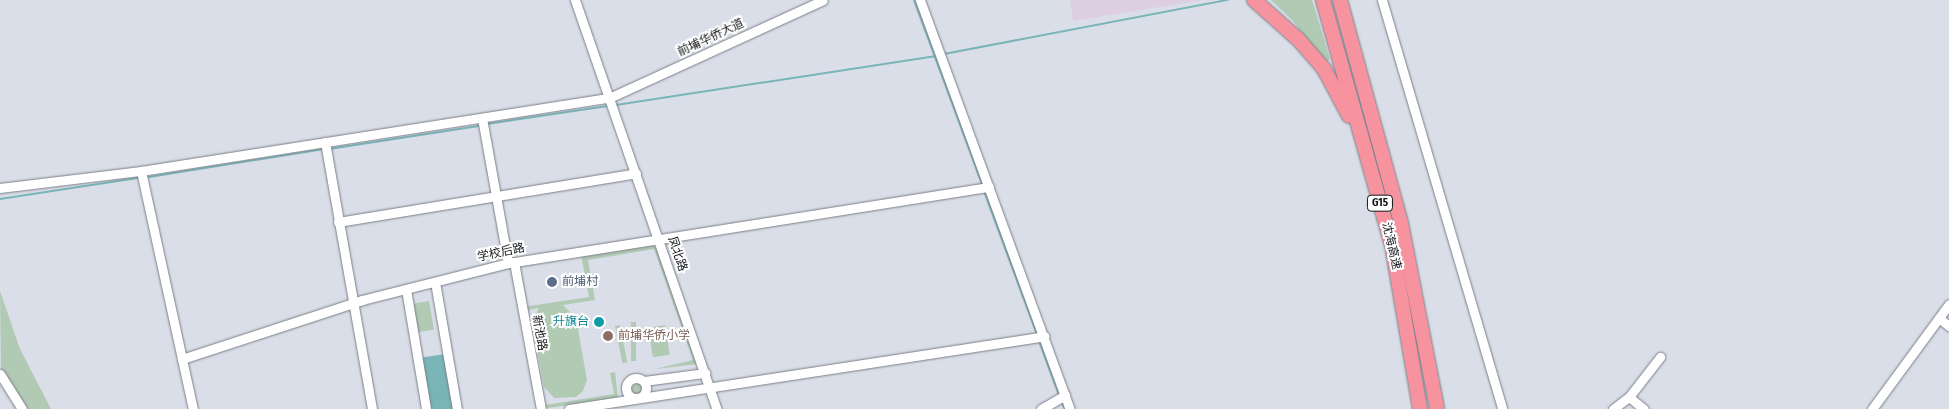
<!DOCTYPE html>
<meta charset="utf-8">
<style>
body{margin:0}
#map{position:relative;width:1949px;height:409px;overflow:hidden;background:#dadee8;font-family:"Fira Sans Condensed","Noto Sans SC",sans-serif}
div>[style]{position:absolute}
.industrial>*{inset:0;background:#decee1}
.green>*{inset:0;background:#b1cab4;transform-origin:0 0}
.round{border-radius:50%}
.water>*{inset:0;background:#79b5b7;transform-origin:0 0}
.stream>*{height:2px;margin:-1px;padding:0 1px;transform-origin:1px;border-radius:1px;background:#79b5b7}
.roads{filter:drop-shadow(0 0 1px #7a7e87) drop-shadow(0 0 1px #7a7e87)}
.minor>*{height:9px;margin:-4.5px;padding:0 4.5px;transform-origin:4.5px;border-radius:4.5px;background:#fff}
.minor>.ring{margin:-4.5px;padding:0;box-sizing:content-box;background:none;border:9px solid #fff;border-radius:50%}
.highway>*{height:14px;margin:-7px;padding:0 7px;transform-origin:7px;border-radius:7px;background:#f7939e}
.dots>*{width:14px;height:14px;translate:-50% -50%;box-sizing:border-box;border:2px solid #fff;border-radius:50%}
span{translate:-50% -50%;white-space:nowrap;text-align:center;line-height:1.15;-webkit-text-stroke:4px #fff;paint-order:stroke}
.shield-label span{padding:1px 4px;background:#fff;border:1px solid;border-radius:4px;-webkit-text-stroke-width:0}
.shield-label{font-size:11px;color:#131518;font-weight:700}
.street-label{font-size:12px;color:#131518}
.service-label{font-size:12px;color:#4e5e75}
.left{translate:0 -50%;text-align:left}
.culture-label{font-size:12px;color:#0d838f}
.right{translate:-100% -50%;text-align:right}
.education-label{font-size:12px;color:#785e54}
</style>
<div id="map">
<div class="industrial">
<i style="clip-path:polygon(1070px 0,1203px 0,1073px 21px)"></i>
</div>
<div class="green">
<i style="clip-path:polygon(1271px 0,1312px 0,1330px 59px,1324px 63px,1293px 21px)"></i>
<i style="clip-path:polygon(650px 244px,657px 248px,698px 364px,655px 369px,693px 360px,654px 249px,588px 260px,595px 300px,563px 305px,576px 318px,587px 380px,583px 391px,576px 397px,554px 398px,544px 387px,532px 321px,539px 308px,528px 310px,545px 405px,614px 394px,610px 373px,615px 372px,618px 398px,541px 409px,523px 307px,589px 297px,581px 255px)"></i>
<i style="clip-path:polygon(0 291px,20px 349px,51px 409px,25px 409px,1px 372px)"></i>
<i style="left:429px;top:301px;width:29px;height:16px;rotate:80deg"></i>
<i style="left:631px;top:322px;width:5px;height:39px"></i>
<i style="left:620px;top:325px;width:38px;height:5px;rotate:79deg"></i>
<i style="left:665px;top:325px;width:30px;height:17px;rotate:81deg"></i>
<i class="round" style="left:631.5px;top:383.5px;width:11px;height:11px"></i>
</div>
<div class="water">
<i style="left:445px;top:354px;width:56px;height:26px;rotate:81deg"></i>
</div>
<div class="stream">
<i style="left:914px;top:0;width:196px;rotate:69.7deg"></i>
<i style="left:944px;top:54px;width:289px;rotate:-10.8deg"></i>
<i style="left:616px;top:105px;width:324px;rotate:-8.7deg"></i>
<i style="left:487px;top:124px;width:122px;rotate:-8.5deg"></i>
<i style="left:329px;top:149px;width:153px;rotate:-8.7deg"></i>
<i style="left:149px;top:177px;width:177px;rotate:-9.1deg"></i>
<i style="left:984px;top:191px;width:153px;rotate:69.7deg"></i>
<i style="left:0;top:199px;width:139px;rotate:-8.7deg"></i>
<i style="left:1039px;top:341px;width:58px;rotate:69.7deg"></i>
<i style="left:1061px;top:400px;width:10px;rotate:66deg"></i>
</div>
<div class="roads">
<div class="minor">
<i style="left:575px;top:0;width:433px;rotate:70.9deg"></i>
<i style="left:920px;top:0;width:436px;rotate:69.9deg"></i>
<i style="left:1382px;top:0;width:426px;rotate:73.6deg"></i>
<i style="left:482px;top:118px;width:147px;rotate:79.8deg"></i>
<i style="left:325px;top:142px;width:271px;rotate:80deg"></i>
<i style="left:141px;top:171px;width:244px;rotate:77.7deg"></i>
<i style="left:0;top:188px;width:142px;rotate:-6.9deg"></i>
<i style="left:141px;top:171px;width:474px;rotate:-8.9deg"></i>
<i style="left:609px;top:98px;width:235px;rotate:-24.6deg"></i>
<i style="left:338px;top:222px;width:302px;rotate:-9.3deg"></i>
<i style="left:514px;top:262px;width:149px;rotate:79.6deg"></i>
<i style="left:435px;top:282px;width:129px;rotate:80.2deg"></i>
<i style="left:406px;top:289px;width:122px;rotate:80.5deg"></i>
<i style="left:1939px;top:318px;width:13px;rotate:39deg"></i>
<i style="left:182px;top:359px;width:189px;rotate:-18.1deg"></i>
<i style="left:362px;top:300px;width:151px;rotate:-14.2deg"></i>
<i style="left:508px;top:263px;width:487px;rotate:-9deg"></i>
<i style="left:0;top:374px;width:41px;rotate:57.8deg"></i>
<i class="ring" style="left:626px;top:378px;width:11px;height:11px"></i>
<i style="left:644px;top:381px;width:62px;rotate:-7.5deg"></i>
<i style="left:1629px;top:397px;width:19px;rotate:39deg"></i>
<i style="left:569px;top:409px;width:481px;rotate:-8.7deg"></i>
<i style="left:1041px;top:409px;width:28px;rotate:-30deg"></i>
<i style="left:1613px;top:409px;width:20px;rotate:-37deg"></i>
<i style="left:1629px;top:397px;width:51px;rotate:-52.2deg"></i>
<i style="left:1872px;top:409px;width:130px;rotate:-53.7deg"></i>
</div>
<div class="highway">
<i style="left:1254px;top:0;width:59px;rotate:41.6deg"></i>
<i style="left:1298px;top:39px;width:40px;rotate:49deg"></i>
<i style="left:1324px;top:69px;width:53px;rotate:62deg"></i>
<i style="left:1323px;top:0;width:255px;rotate:74.3deg"></i>
<i style="left:1392px;top:245px;width:166px;rotate:80.3deg"></i>
<i style="left:1340px;top:0;width:231px;rotate:74.7deg"></i>
<i style="left:1401px;top:223px;width:189px;rotate:79deg"></i>
</div>
</div>
<div class="dots">
<i style="left:552px;top:282px;background:#5c6f8a"></i>
<i style="left:599px;top:322px;background:#0f9aa8"></i>
<i style="left:608px;top:336px;background:#8d6e63"></i>
</div>
<div class="shield-label">
<span style="left:1380px;top:203px">G15</span>
</div>
<div class="street-label">
<span style="left:711px;top:38px;rotate:-25deg">前埔华侨大道</span>
<span style="left:1391px;top:246px;rotate:77deg">沈海高速</span>
<span style="left:501px;top:253px;rotate:-12deg">学校后路</span>
<span style="left:677px;top:254px;rotate:71deg">凤北路</span>
<span style="left:539px;top:333px;rotate:80deg">新池路</span>
</div>
<div class="service-label">
<span class="left" style="left:562px;top:282px">前埔村</span>
</div>
<div class="culture-label">
<span class="right" style="left:589px;top:322px">升旗台</span>
</div>
<div class="education-label">
<span class="left" style="left:618px;top:336px">前埔华侨小学</span>
</div>
</div>
